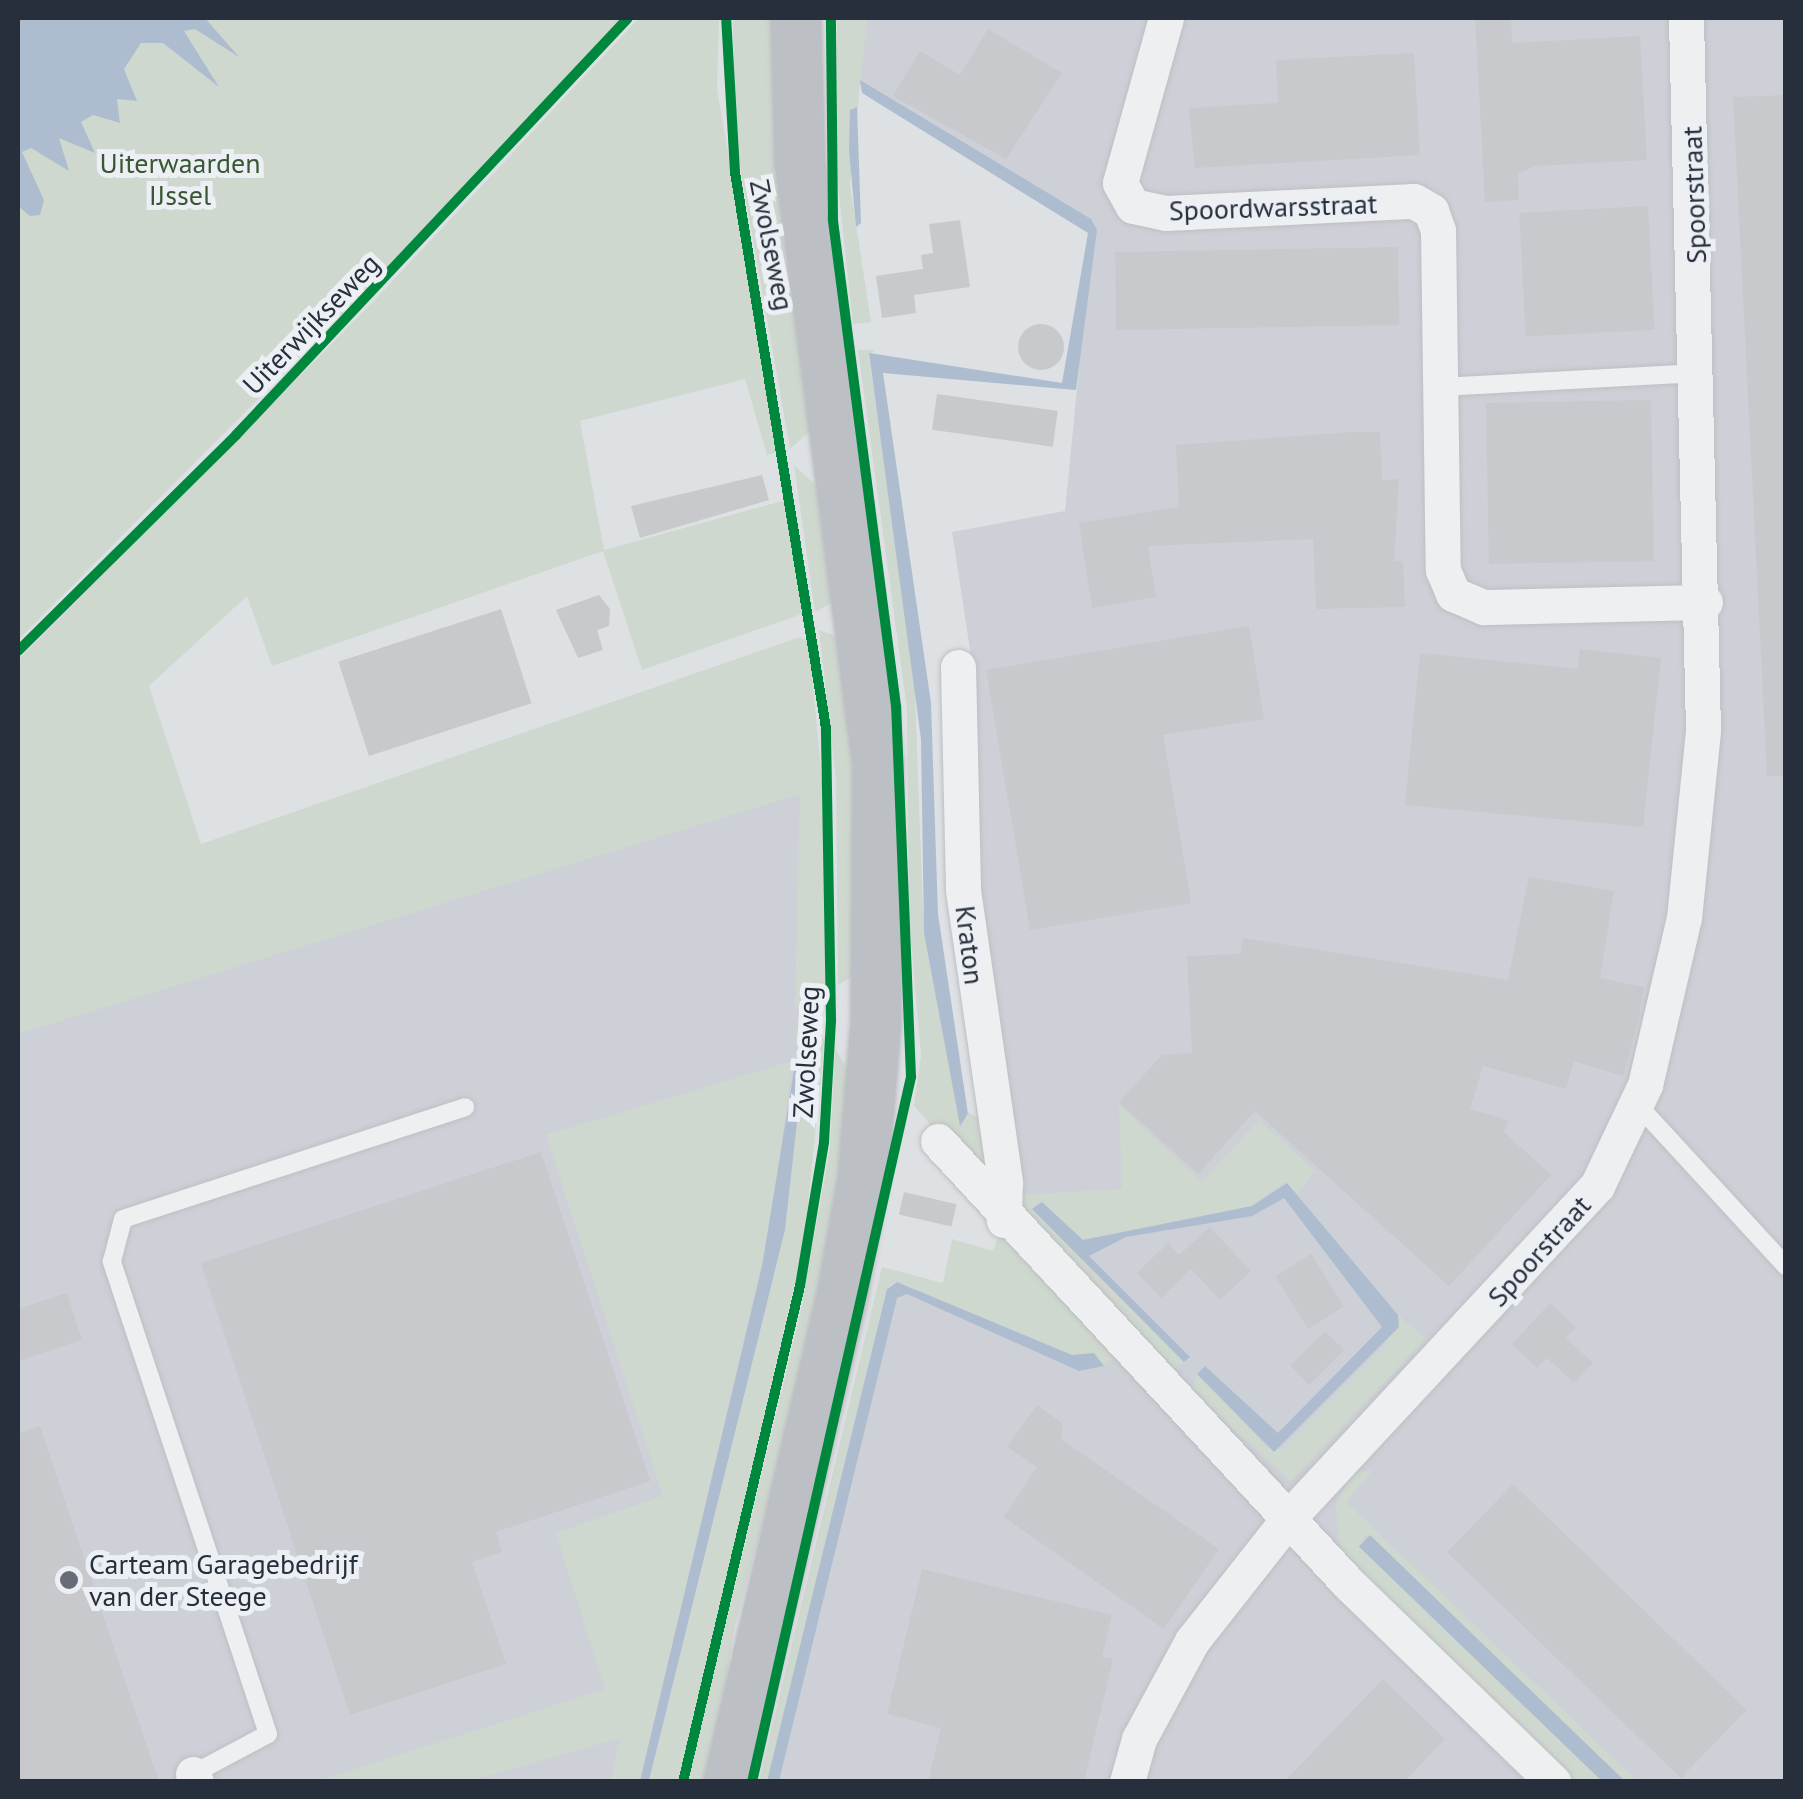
<!DOCTYPE html>
<style>
body{margin:0}
#map{position:relative;width:1803px;height:1799px;overflow:hidden;background:#dee1e4;font-family:"PT Sans",sans-serif}
div>[style]{position:absolute}
.built>*{inset:0;background:#cdd0d7}
.green>*{inset:0;background:#cfd8cf}
.water>*{inset:0;background:#adbdcf;transform-origin:0 0}
.building>*{inset:0;background:#c7c9cc;transform-origin:0 0}
.round{border-radius:50%}
.roads{filter:drop-shadow(0 0 2px #bdbfc2) drop-shadow(0 0 2px #bdbfc2)}
.service>*{height:18px;margin:-9px;padding:0 9px;transform-origin:9px;border-radius:9px;background:#eeeff1}
.minor>*{height:35px;margin:-17.5px;padding:0 17.5px;transform-origin:17.5px;border-radius:17.5px;background:#eeeff1}
.secondary>*{height:50px;margin:-25px;padding:0 25px;transform-origin:25px;border-radius:25px;background:#bcbfc4}
.cycleway>*{height:10px;margin:-5px;padding:0 5px;transform-origin:5px;border-radius:5px;background:#00873e}
.dots>*{width:28px;height:28px;translate:-50% -50%;box-sizing:border-box;border:5px solid #eceff4;border-radius:50%}
span{translate:-50% -50%;white-space:nowrap;text-align:center;line-height:1.15;-webkit-text-stroke:10px #eceff4;paint-order:stroke}
.park-label{font-size:28px;color:#3a5734}
.street-label{font-size:28px;color:#272e3c}
.poi-label{font-size:28px;color:#272e3c}
.left{translate:0 -50%;text-align:left}
.frame{position:absolute;inset:0;border:20px solid #272e3c;pointer-events:none}
</style>
<div id="map">
<div class="built">
<i style="clip-path:polygon(857px 18px,1785px 18px,1785px 1781px,771px 1782px,890px 1295px,901px 1289px,1031px 1302px,1069px 1263px,1024px 1209px,986px 982px,971px 656px,952px 532px,1065px 511px,1093px 226px,852px 79px)"></i>
<i style="clip-path:polygon(806px 765px,816px 903px,782px 1207px,644px 1781px,18px 1781px,18px 1015px)"></i>
</div>
<div class="green">
<i style="clip-path:polygon(18px 18px,623px 18px,377px 280px,18px 640px)"></i>
<i style="clip-path:polygon(639px 18px,719px 18px,717px 89px,780px 451px,767px 455px,745px 379px,580px 421px,604px 550px,789px 499px,802px 614px,642px 670px,603px 551px,272px 666px,247px 596px,149px 686px,201px 844px,800px 637px,809px 642px,825px 814px,825px 995px,795px 1008px,800px 794px,18px 1034px,18px 660px,371px 304px)"></i>
<i style="clip-path:polygon(733px 18px,776px 18px,810px 431px,790px 449px,735px 137px)"></i>
<i style="clip-path:polygon(837px 18px,867px 18px,850px 185px,871px 322px,853px 324px,837px 176px)"></i>
<i style="clip-path:polygon(858px 350px,874px 350px,869px 357px,914px 668px,923px 912px,968px 1120px,968px 1112px,983px 1121px,986px 1187px,914px 1106px,921px 1056px,909px 917px,907px 709px)"></i>
<i style="clip-path:polygon(794px 465px,822px 491px,832px 603px,815px 612px)"></i>
<i style="clip-path:polygon(819px 630px,844px 639px,854px 683px,852px 977px,838px 985px,836px 779px)"></i>
<i style="clip-path:polygon(796px 1029px,825px 1039px,804px 1243px,679px 1781px,649px 1782px,785px 1230px,805px 1051px,796px 1048px)"></i>
<i style="clip-path:polygon(835px 1049px,851px 1075px,848px 1146px,799px 1386px,734px 1630px,710px 1781px,688px 1782px,801px 1310px,830px 1148px)"></i>
<i style="clip-path:polygon(792px 1061px,772px 1220px,640px 1781px,611px 1781px,620px 1738px,469px 1781px,315px 1782px,605px 1689px,556px 1533px,663px 1496px,546px 1135px)"></i>
<i style="clip-path:polygon(1119px 1105px,1202px 1182px,1259px 1120px,1315px 1171px,1298px 1193px,1282px 1183px,1252px 1206px,1083px 1240px,1042px 1202px,1033px 1205px,1184px 1362px,1171px 1371px,1025px 1221px,1017px 1195px,1122px 1189px)"></i>
<i style="clip-path:polygon(999px 1234px,1115px 1358px,1104px 1366px,1091px 1353px,1077px 1357px,897px 1282px,889px 1286px,767px 1781px,759px 1782px,882px 1267px,943px 1283px,952px 1239px,993px 1251px)"></i>
<i style="clip-path:polygon(1398px 1315px,1426px 1339px,1291px 1481px,1191px 1392px,1197px 1374px,1268px 1448px,1281px 1449px,1385px 1345px)"></i>
<i style="clip-path:polygon(1372px 1471px,1346px 1502px,1637px 1781px,1626px 1781px,1366px 1535px,1359px 1547px,1603px 1781px,1574px 1781px,1340px 1553px,1336px 1504px,1354px 1472px)"></i>
</div>
<div class="water">
<i style="clip-path:polygon(18px 18px,205px 18px,239px 57px,195px 29px,184px 31px,219px 87px,163px 43px,141px 43px,124px 69px,137px 101px,117px 99px,120px 123px,93px 115px,81px 122px,95px 153px,59px 138px,69px 171px,31px 148px,22px 152px,44px 200px,40px 215px,30px 216px,18px 206px)"></i>
<i style="clip-path:polygon(860px 80px,1091px 219px,1097px 230px,1076px 390px,883px 373px,931px 703px,938px 914px,968px 1114px,960px 1126px,924px 933px,921px 739px,869px 353px,1062px 383px,1088px 233px,862px 93px)"></i>
<i style="clip-path:polygon(857px 107px,861px 223px,856px 227px,849px 150px,850px 110px)"></i>
<i style="clip-path:polygon(798px 1046px,805px 1051px,785px 1230px,649px 1781px,640px 1781px,762px 1266px)"></i>
<i style="clip-path:polygon(1287px 1183px,1398px 1315px,1399px 1327px,1274px 1452px,1197px 1374px,1205px 1366px,1278px 1433px,1382px 1327px,1284px 1198px,1252px 1216px,1126px 1237px,1089px 1256px,1190px 1357px,1184px 1362px,1032px 1209px,1042px 1202px,1083px 1240px,1252px 1206px)"></i>
<i style="clip-path:polygon(897px 1282px,1072px 1355px,1094px 1353px,1104px 1366px,1079px 1371px,907px 1294px,897px 1298px,779px 1781px,767px 1781px,887px 1289px)"></i>
<i style="left:1370px;top:1535px;width:355px;height:16px;rotate:44deg"></i>
</div>
<div class="building">
<i style="clip-path:polygon(1475px 18px,1511px 18px,1512px 43px,1640px 36px,1647px 160px,1535px 166px,1518px 174px,1519px 200px,1485px 202px)"></i>
<i style="clip-path:polygon(988px 29px,1062px 73px,1006px 159px,893px 96px,920px 51px,960px 75px)"></i>
<i style="clip-path:polygon(1414px 53px,1420px 155px,1195px 168px,1189px 108px,1278px 103px,1276px 60px)"></i>
<i style="clip-path:polygon(1786px 95px,1786px 776px,1767px 776px,1733px 97px)"></i>
<i style="left:1648px;top:206px;width:124px;height:129px;rotate:87deg"></i>
<i style="clip-path:polygon(960px 220px,970px 287px,914px 295px,916px 313px,882px 318px,876px 276px,923px 269px,921px 255px,933px 253px,929px 224px)"></i>
<i style="left:1398px;top:247px;width:78px;height:283px;rotate:89deg"></i>
<i class="round" style="left:1018px;top:324px;width:46px;height:46px"></i>
<i style="left:937px;top:394px;width:122px;height:36px;rotate:8deg"></i>
<i style="left:1651px;top:400px;width:161px;height:165px;rotate:89deg"></i>
<i style="clip-path:polygon(1353px 432px,1380px 432px,1382px 480px,1399px 479px,1394px 561px,1403px 561px,1405px 607px,1316px 609px,1313px 539px,1148px 546px,1156px 597px,1092px 608px,1079px 523px,1179px 507px,1176px 445px)"></i>
<i style="clip-path:polygon(762px 475px,769px 500px,640px 538px,631px 506px)"></i>
<i style="clip-path:polygon(599px 595px,610px 609px,609px 626px,597px 630px,603px 650px,578px 658px,556px 610px)"></i>
<i style="left:501px;top:609px;width:99px;height:171px;rotate:72deg"></i>
<i style="clip-path:polygon(1249px 626px,1264px 719px,1163px 735px,1191px 903px,1030px 930px,986px 670px)"></i>
<i style="clip-path:polygon(1580px 649px,1661px 658px,1643px 827px,1405px 805px,1420px 653px,1578px 669px)"></i>
<i style="clip-path:polygon(1529px 877px,1614px 891px,1600px 978px,1644px 987px,1638px 1020px,1623px 1076px,1574px 1061px,1566px 1089px,1483px 1066px,1470px 1109px,1508px 1120px,1504px 1132px,1551px 1175px,1449px 1286px,1255px 1111px,1198px 1174px,1119px 1102px,1162px 1055px,1192px 1053px,1187px 956px,1240px 954px,1243px 938px,1508px 980px)"></i>
<i style="clip-path:polygon(541px 1152px,650px 1481px,496px 1532px,502px 1552px,472px 1562px,506px 1664px,350px 1715px,201px 1263px)"></i>
<i style="left:904px;top:1192px;width:54px;height:23px;rotate:13deg"></i>
<i style="clip-path:polygon(1210px 1227px,1251px 1271px,1220px 1300px,1191px 1269px,1161px 1298px,1137px 1273px,1168px 1243px,1179px 1255px)"></i>
<i style="left:1311px;top:1254px;width:62px;height:42px;rotate:58deg"></i>
<i style="clip-path:polygon(67px 1293px,82px 1340px,18px 1361px,18px 1309px)"></i>
<i style="clip-path:polygon(1550px 1303px,1576px 1327px,1566px 1338px,1593px 1363px,1574px 1383px,1547px 1358px,1537px 1368px,1512px 1344px)"></i>
<i style="left:1325px;top:1331px;width:27px;height:49px;rotate:45deg"></i>
<i style="clip-path:polygon(1037px 1405px,1063px 1424px,1061px 1439px,1219px 1549px,1164px 1629px,1004px 1517px,1037px 1467px,1007px 1447px)"></i>
<i style="clip-path:polygon(40px 1426px,81px 1549px,159px 1782px,18px 1782px,18px 1434px)"></i>
<i style="left:1513px;top:1484px;width:325px;height:95px;rotate:44deg"></i>
<i style="clip-path:polygon(922px 1569px,1112px 1615px,1102px 1657px,1113px 1659px,1084px 1782px,928px 1782px,941px 1728px,887px 1714px)"></i>
<i style="clip-path:polygon(1383px 1679px,1445px 1739px,1404px 1782px,1284px 1782px)"></i>
</div>
<div class="roads">
<div class="service">
<i style="left:1441px;top:387px;width:258px;rotate:-3.1deg"></i>
<i style="left:1636px;top:1103px;width:222px;rotate:47.4deg"></i>
<i style="left:193px;top:1774px;width:85px;rotate:-28.1deg"></i>
<i style="left:268px;top:1734px;width:498px;rotate:-108.3deg"></i>
<i style="left:112px;top:1261px;width:43px;rotate:-75.3deg"></i>
<i style="left:123px;top:1219px;width:360px;rotate:-18.1deg"></i>
</div>
<div class="minor">
<i style="left:1166px;top:18px;width:171px;rotate:105.6deg"></i>
<i style="left:1120px;top:183px;width:26px;rotate:61deg"></i>
<i style="left:1133px;top:206px;width:34px;rotate:12deg"></i>
<i style="left:1166px;top:213px;width:248px;rotate:-2.8deg"></i>
<i style="left:1414px;top:201px;width:20px;rotate:30deg"></i>
<i style="left:1431px;top:211px;width:20px;rotate:70deg"></i>
<i style="left:1438px;top:230px;width:340px;rotate:89.2deg"></i>
<i style="left:1443px;top:570px;width:26px;rotate:67deg"></i>
<i style="left:1453px;top:594px;width:34px;rotate:23deg"></i>
<i style="left:1484px;top:607px;width:221px;rotate:-1.3deg"></i>
<i style="left:958px;top:667px;width:223px;rotate:88.7deg"></i>
<i style="left:963px;top:890px;width:296px;rotate:81.8deg"></i>
<i style="left:1005px;top:1183px;width:37px;rotate:92deg"></i>
<i style="left:938px;top:1141px;width:603px;rotate:47.15deg"></i>
<i style="left:1348px;top:1583px;width:286px;rotate:44.1deg"></i>
<i style="left:193px;top:1774px;width:9px;rotate:69deg"></i>
<i style="left:1127px;top:1782px;width:45px;rotate:-74.4deg"></i>
<i style="left:1139px;top:1739px;width:111px;rotate:-61.6deg"></i>
<i style="left:1192px;top:1641px;width:160px;rotate:-51.8deg"></i>
<i style="left:1291px;top:1515px;width:449px;rotate:-47.1deg"></i>
<i style="left:1597px;top:1186px;width:112px;rotate:-64.6deg"></i>
<i style="left:1645px;top:1085px;width:171px;rotate:-76.9deg"></i>
<i style="left:1684px;top:918px;width:189px;rotate:-84.2deg"></i>
<i style="left:1703px;top:730px;width:712px;rotate:-91.37deg"></i>
</div>
<div class="secondary">
<i style="left:729px;top:1782px;width:503px;rotate:-76.9deg"></i>
<i style="left:843px;top:1292px;width:114px;rotate:-79.9deg"></i>
<i style="left:863px;top:1180px;width:159px;rotate:-85.3deg"></i>
<i style="left:876px;top:1022px;width:256px;rotate:-89.6deg"></i>
<i style="left:878px;top:766px;width:609px;rotate:-97.36deg"></i>
<i style="left:800px;top:162px;width:144px;rotate:-91.6deg"></i>
</div>
</div>
<div class="cycleway">
<i style="left:18px;top:651px;width:307px;rotate:-44.7deg"></i>
<i style="left:236px;top:435px;width:572px;rotate:-46.77deg"></i>
<i style="left:683px;top:1782px;width:510px;rotate:-76.73deg"></i>
<i style="left:800px;top:1286px;width:146px;rotate:-80.5deg"></i>
<i style="left:824px;top:1142px;width:122px;rotate:-86.7deg"></i>
<i style="left:831px;top:1020px;width:292px;rotate:-91deg"></i>
<i style="left:826px;top:728px;width:563px;rotate:-99.3deg"></i>
<i style="left:735px;top:172px;width:154px;rotate:-93.3deg"></i>
<i style="left:752px;top:1782px;width:723px;rotate:-77.29deg"></i>
<i style="left:911px;top:1077px;width:371px;rotate:-92.3deg"></i>
<i style="left:896px;top:706px;width:490px;rotate:-97.4deg"></i>
<i style="left:833px;top:220px;width:202px;rotate:-90.6deg"></i>
</div>
<div class="dots">
<i style="left:69px;top:1580px;background:#676d77"></i>
</div>
<div class="park-label">
<span style="left:180px;top:179px">Uiterwaarden<br>IJssel</span>
</div>
<div class="street-label">
<span style="left:1694px;top:195px;rotate:-92deg">Spoorstraat</span>
<span style="left:1273px;top:207px;rotate:-2deg">Spoordwarsstraat</span>
<span style="left:772px;top:245px;rotate:79deg">Zwolseweg</span>
<span style="left:311px;top:324px;rotate:-46deg">Uiterwijkseweg</span>
<span style="left:970px;top:945px;rotate:83deg">Kraton</span>
<span style="left:806px;top:1052px;rotate:-87deg">Zwolseweg</span>
<span style="left:1539px;top:1251px;rotate:-48deg">Spoorstraat</span>
</div>
<div class="poi-label">
<span class="left" style="left:89px;top:1580px">Carteam Garagebedrijf<br>van der Steege</span>
</div>
<div class="frame"></div>
</div>
